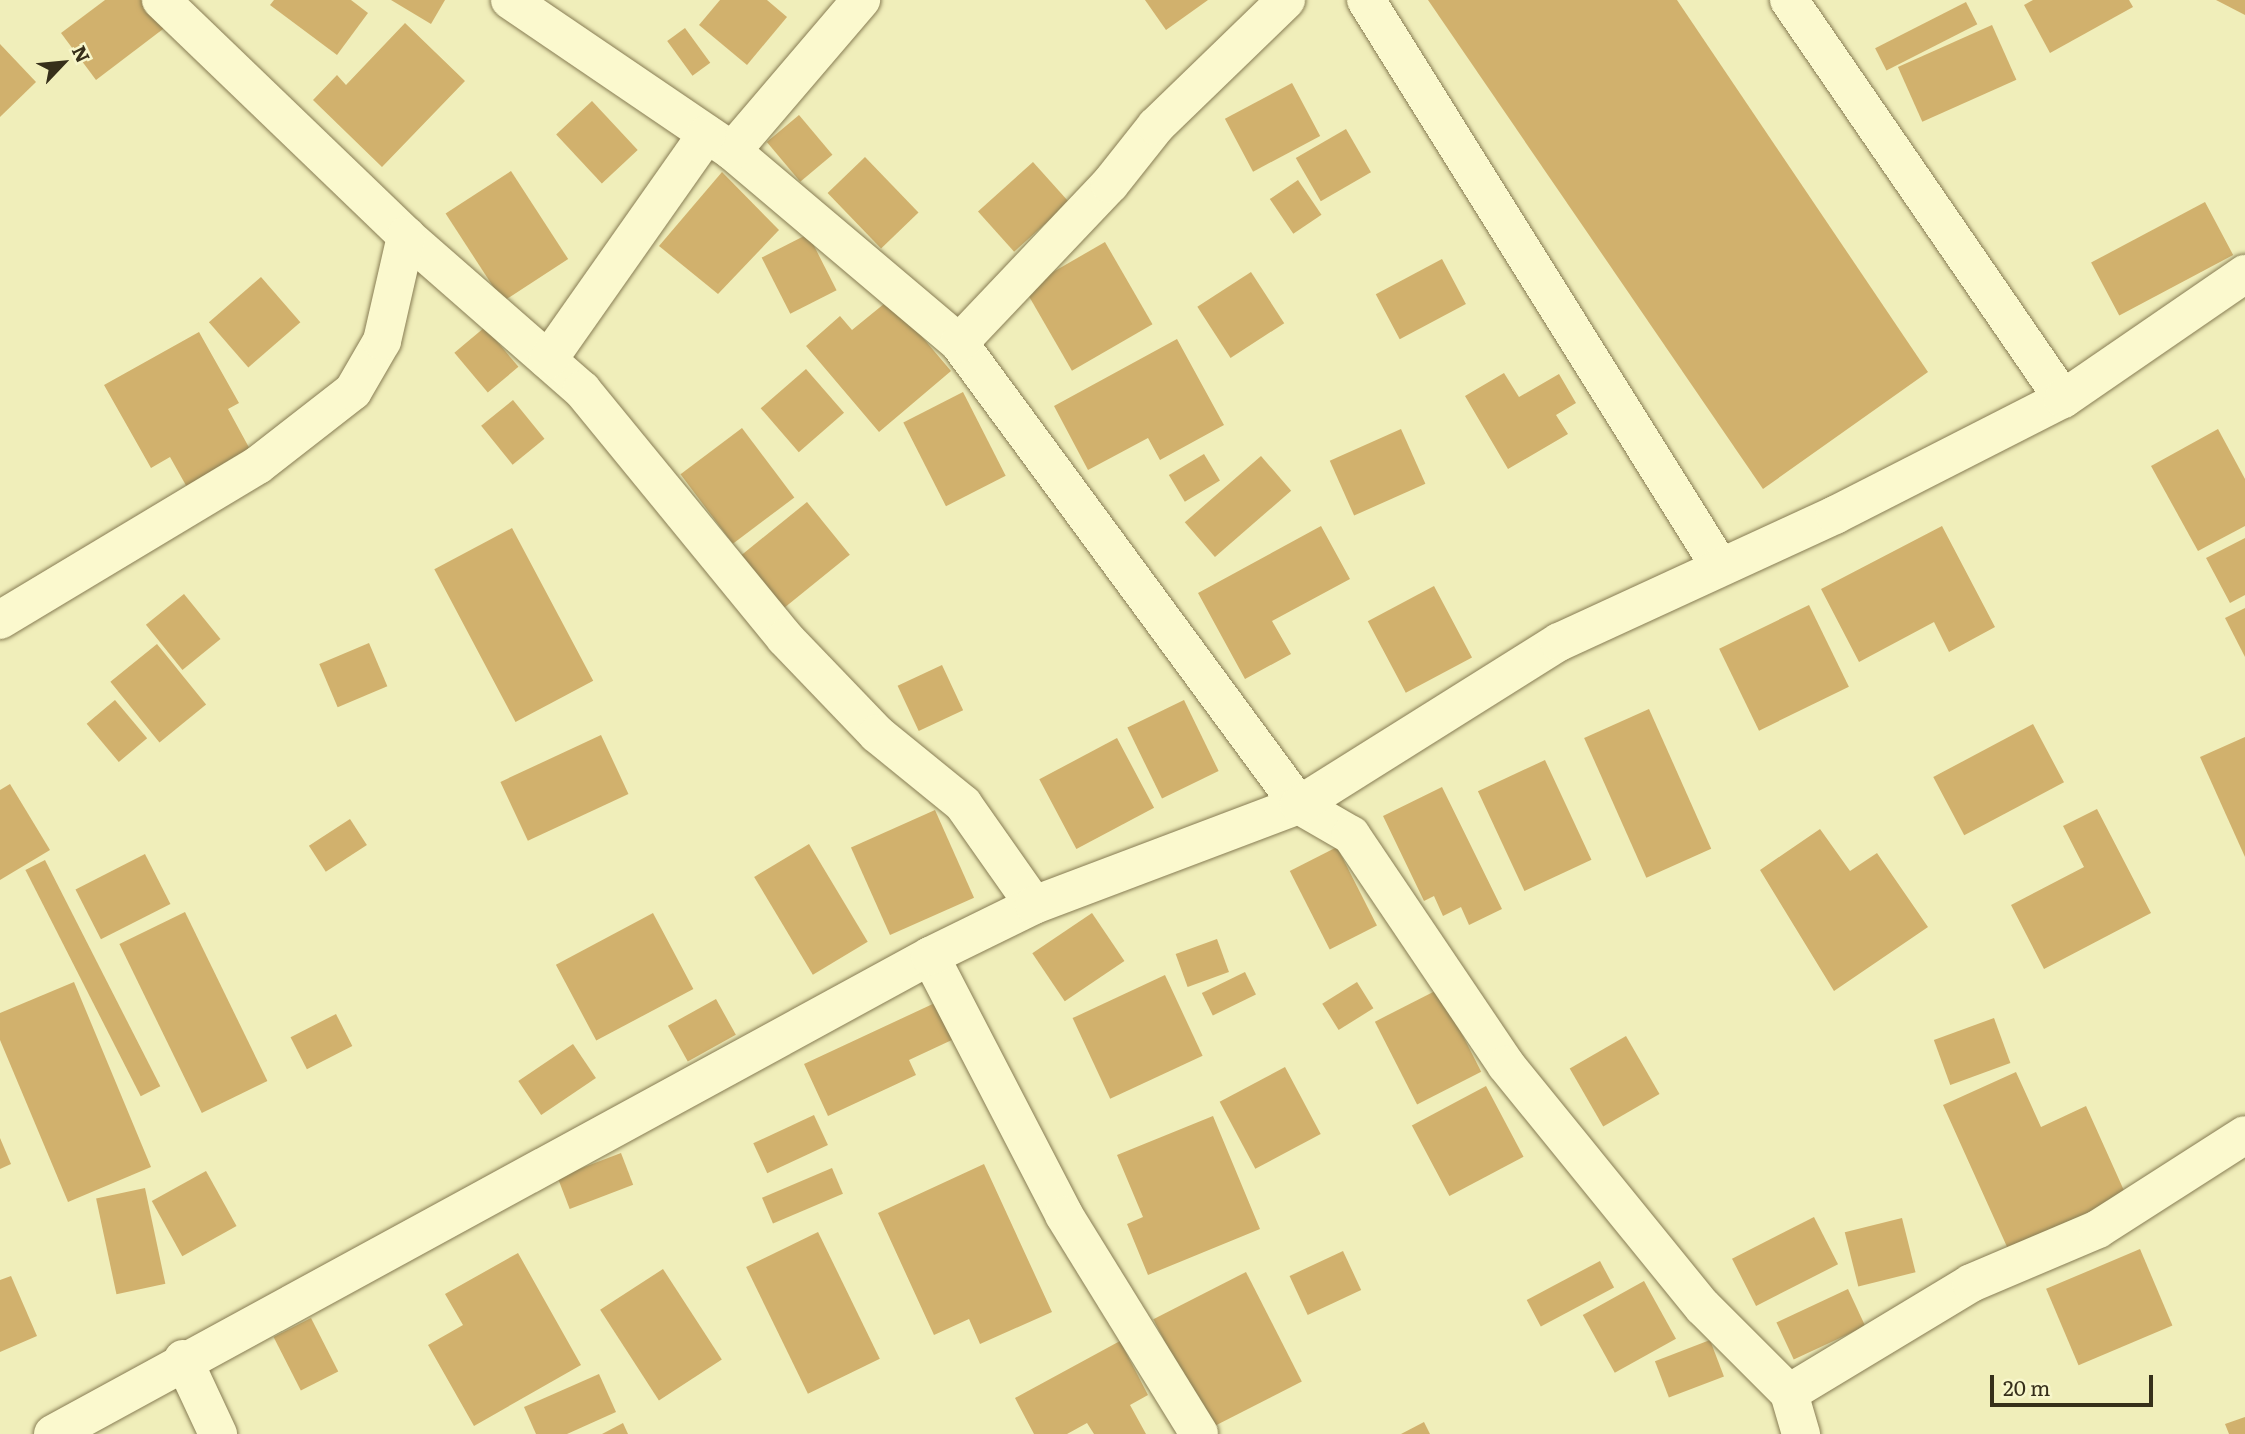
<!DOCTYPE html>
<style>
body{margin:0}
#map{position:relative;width:2245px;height:1434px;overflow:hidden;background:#f0eeba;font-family:Literata,serif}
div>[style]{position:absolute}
.building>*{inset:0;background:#d1b16d;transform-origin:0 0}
.roads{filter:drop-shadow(0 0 2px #887d54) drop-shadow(0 0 2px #887d54)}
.street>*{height:38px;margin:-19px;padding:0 19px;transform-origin:19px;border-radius:19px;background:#fbf9ce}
span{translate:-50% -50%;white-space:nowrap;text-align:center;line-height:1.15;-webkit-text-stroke:5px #f7f6ca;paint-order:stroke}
.north{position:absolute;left:28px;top:28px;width:70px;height:70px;-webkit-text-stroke:5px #f7f6ca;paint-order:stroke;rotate:64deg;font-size:19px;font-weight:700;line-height:28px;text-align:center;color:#362f1a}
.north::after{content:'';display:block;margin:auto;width:24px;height:32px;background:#362f1a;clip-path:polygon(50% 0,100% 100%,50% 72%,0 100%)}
.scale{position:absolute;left:1990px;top:1375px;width:163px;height:32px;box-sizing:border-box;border:4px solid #362f1a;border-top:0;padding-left:9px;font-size:21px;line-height:24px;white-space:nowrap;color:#362f1a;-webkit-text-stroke:5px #f7f6ca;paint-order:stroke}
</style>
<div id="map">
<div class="building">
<i style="clip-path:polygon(105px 0,152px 0,171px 23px,96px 80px,61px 33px)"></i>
<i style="clip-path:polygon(274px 0,351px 0,368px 13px,337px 55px,270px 5px)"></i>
<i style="clip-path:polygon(391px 0,445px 0,431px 24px)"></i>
<i style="clip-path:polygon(720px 0,767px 0,787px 17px,747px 65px,699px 25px)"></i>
<i style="clip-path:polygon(1145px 0,1208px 0,1166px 30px)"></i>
<i style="clip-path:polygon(1428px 0,1677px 0,1928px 372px,1763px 489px)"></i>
<i style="clip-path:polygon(2033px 0,2129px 0,2133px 7px,2050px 53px,2024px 5px)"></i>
<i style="clip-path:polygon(2216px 0,2245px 0,2245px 15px)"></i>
<i style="left:1966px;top:2px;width:25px;height:102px;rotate:63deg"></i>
<i style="clip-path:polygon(405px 23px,465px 81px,382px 167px,313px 100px,337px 75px,346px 85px)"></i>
<i style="left:1992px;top:25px;width:60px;height:103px;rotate:66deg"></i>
<i style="left:685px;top:28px;width:43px;height:22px;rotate:54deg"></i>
<i style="clip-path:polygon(0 44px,36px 82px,0 117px)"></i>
<i style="left:1292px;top:83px;width:60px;height:76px;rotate:62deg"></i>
<i style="left:592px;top:101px;width:67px;height:49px;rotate:47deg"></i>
<i style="left:799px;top:115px;width:52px;height:42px;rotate:50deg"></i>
<i style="left:1346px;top:129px;width:50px;height:58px;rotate:60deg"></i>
<i style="left:865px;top:157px;width:77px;height:52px;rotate:46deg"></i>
<i style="left:1033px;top:162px;width:54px;height:74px;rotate:48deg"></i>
<i style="left:511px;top:171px;width:105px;height:78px;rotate:57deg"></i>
<i style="clip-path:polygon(722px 172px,779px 230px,718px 294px,659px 246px)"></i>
<i style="left:1298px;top:180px;width:42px;height:34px;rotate:56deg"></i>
<i style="left:2205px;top:202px;width:60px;height:129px;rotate:62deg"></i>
<i style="left:808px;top:234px;width:63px;height:52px;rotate:63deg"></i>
<i style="left:1105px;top:242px;width:95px;height:93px;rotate:60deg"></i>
<i style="left:1442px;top:259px;width:51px;height:75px;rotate:62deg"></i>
<i style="left:1251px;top:272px;width:61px;height:64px;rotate:57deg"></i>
<i style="left:261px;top:277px;width:60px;height:69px;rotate:49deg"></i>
<i style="clip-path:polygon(890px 299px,951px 371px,879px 432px,806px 346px,840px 316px,852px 330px)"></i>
<i style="left:485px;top:327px;width:52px;height:40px;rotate:50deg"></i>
<i style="clip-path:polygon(199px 332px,239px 403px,228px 409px,252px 453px,188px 489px,170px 457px,151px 468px,104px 385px)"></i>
<i style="clip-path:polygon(1177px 339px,1224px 425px,1160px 460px,1148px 438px,1088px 470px,1054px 406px)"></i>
<i style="left:806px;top:369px;width:58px;height:60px;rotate:49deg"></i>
<i style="clip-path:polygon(1504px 373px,1519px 397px,1559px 374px,1576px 403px,1556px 415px,1568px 434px,1508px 469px,1465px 396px)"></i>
<i style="left:963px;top:392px;width:94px;height:67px;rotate:63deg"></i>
<i style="left:513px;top:400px;width:50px;height:41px;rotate:51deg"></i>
<i style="left:742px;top:428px;width:87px;height:77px;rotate:53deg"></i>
<i style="left:1401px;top:429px;width:60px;height:78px;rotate:66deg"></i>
<i style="clip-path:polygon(2218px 429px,2245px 479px,2245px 526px,2198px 551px,2151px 466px)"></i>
<i style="left:1204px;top:454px;width:31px;height:41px;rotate:59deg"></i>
<i style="left:1261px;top:456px;width:46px;height:101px;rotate:49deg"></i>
<i style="left:807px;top:502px;width:68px;height:89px;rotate:51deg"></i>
<i style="clip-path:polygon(1321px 526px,1350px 579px,1272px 621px,1291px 654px,1245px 679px,1198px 593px)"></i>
<i style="clip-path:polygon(1942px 526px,1995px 627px,1949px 652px,1934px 622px,1859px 662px,1821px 589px)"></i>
<i style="left:512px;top:528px;width:173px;height:88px;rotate:62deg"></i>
<i style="clip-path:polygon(2245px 538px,2245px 595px,2230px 603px,2206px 558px)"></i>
<i style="left:1434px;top:586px;width:81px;height:75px;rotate:62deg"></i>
<i style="left:184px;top:594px;width:58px;height:49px;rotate:51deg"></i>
<i style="left:1809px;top:605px;width:91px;height:100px;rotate:64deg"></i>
<i style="clip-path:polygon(2245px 608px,2245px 657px,2225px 618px)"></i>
<i style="left:369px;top:643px;width:47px;height:54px;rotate:67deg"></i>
<i style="left:157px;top:644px;width:78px;height:60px;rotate:51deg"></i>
<i style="left:942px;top:665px;width:50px;height:49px;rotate:65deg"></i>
<i style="left:115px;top:700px;width:50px;height:37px;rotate:50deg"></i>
<i style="left:1184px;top:700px;width:79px;height:63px;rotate:64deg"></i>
<i style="left:1649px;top:709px;width:153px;height:71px;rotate:66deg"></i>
<i style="left:2033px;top:724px;width:66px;height:113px;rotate:62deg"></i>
<i style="left:601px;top:735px;width:65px;height:111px;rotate:65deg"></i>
<i style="clip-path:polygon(2245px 737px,2245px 857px,2200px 757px)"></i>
<i style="left:1117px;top:738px;width:79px;height:88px;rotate:62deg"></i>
<i style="left:1545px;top:760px;width:110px;height:74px;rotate:65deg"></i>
<i style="clip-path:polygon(10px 784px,50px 850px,0 880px,0 790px)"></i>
<i style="clip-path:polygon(1442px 787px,1502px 909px,1469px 925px,1461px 907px,1443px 916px,1434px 896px,1424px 901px,1383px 816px)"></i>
<i style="clip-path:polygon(2097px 809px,2151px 913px,2044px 969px,2011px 905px,2084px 867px,2063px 826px)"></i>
<i style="left:935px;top:810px;width:96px;height:92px;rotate:66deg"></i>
<i style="left:350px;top:819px;width:31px;height:49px;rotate:57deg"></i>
<i style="clip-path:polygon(1820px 829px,1850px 871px,1877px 853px,1928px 927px,1834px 991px,1760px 870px)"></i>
<i style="left:809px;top:844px;width:114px;height:64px;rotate:59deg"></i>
<i style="left:1337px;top:847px;width:88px;height:53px;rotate:63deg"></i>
<i style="left:145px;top:854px;width:56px;height:78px;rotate:63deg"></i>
<i style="left:45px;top:860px;width:254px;height:22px;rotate:63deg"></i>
<i style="left:185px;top:912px;width:188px;height:73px;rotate:64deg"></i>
<i style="left:653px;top:913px;width:86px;height:110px;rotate:62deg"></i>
<i style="left:1092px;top:913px;width:58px;height:72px;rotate:56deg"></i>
<i style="left:1217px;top:939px;width:35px;height:44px;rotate:70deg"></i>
<i style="left:1245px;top:972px;width:25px;height:48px;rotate:64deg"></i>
<i style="left:1165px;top:975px;width:89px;height:102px;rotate:65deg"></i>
<i style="clip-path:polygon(74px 982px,151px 1167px,68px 1202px,0 1040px,0 1013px)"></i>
<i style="left:1357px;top:982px;width:31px;height:41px;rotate:58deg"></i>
<i style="left:1439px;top:989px;width:93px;height:72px;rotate:63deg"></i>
<i style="left:716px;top:999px;width:41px;height:55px;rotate:61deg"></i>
<i style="clip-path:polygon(937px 1002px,954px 1039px,909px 1060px,916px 1075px,828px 1116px,804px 1064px)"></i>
<i style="left:336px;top:1014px;width:36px;height:51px;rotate:63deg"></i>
<i style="left:1994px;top:1018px;width:48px;height:64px;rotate:70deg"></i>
<i style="left:1626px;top:1036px;width:67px;height:65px;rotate:60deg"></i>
<i style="left:573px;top:1044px;width:41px;height:66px;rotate:56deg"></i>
<i style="left:1285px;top:1067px;width:76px;height:74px;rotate:62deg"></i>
<i style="clip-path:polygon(2016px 1072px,2041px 1127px,2086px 1106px,2126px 1195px,2008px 1249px,1943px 1105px)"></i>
<i style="left:1486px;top:1086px;width:80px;height:84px;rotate:62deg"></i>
<i style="left:814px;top:1115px;width:33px;height:67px;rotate:65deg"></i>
<i style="clip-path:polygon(1213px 1116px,1260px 1229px,1148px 1275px,1127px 1224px,1143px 1217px,1117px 1155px)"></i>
<i style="clip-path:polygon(0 1138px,11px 1164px,0 1169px)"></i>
<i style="left:621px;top:1153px;width:34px;height:68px;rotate:69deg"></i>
<i style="clip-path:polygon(984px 1164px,1052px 1312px,980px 1344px,969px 1319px,934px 1335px,878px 1213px)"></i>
<i style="left:832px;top:1168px;width:28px;height:76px;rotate:67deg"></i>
<i style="left:206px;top:1171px;width:63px;height:62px;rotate:61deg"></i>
<i style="left:145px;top:1188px;width:98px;height:50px;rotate:78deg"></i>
<i style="left:1814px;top:1217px;width:53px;height:92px;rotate:63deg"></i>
<i style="left:1902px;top:1218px;width:56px;height:59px;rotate:76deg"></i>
<i style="left:818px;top:1232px;width:141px;height:80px;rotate:64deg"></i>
<i style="left:2140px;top:1249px;width:83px;height:102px;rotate:67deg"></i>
<i style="left:1343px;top:1251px;width:43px;height:59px;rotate:65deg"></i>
<i style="clip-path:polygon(518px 1253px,581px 1365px,474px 1426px,428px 1345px,463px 1325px,445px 1294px)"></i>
<i style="left:1600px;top:1261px;width:30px;height:83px;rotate:62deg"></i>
<i style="left:663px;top:1269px;width:108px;height:75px;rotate:57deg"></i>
<i style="left:1246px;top:1272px;width:123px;height:104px;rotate:63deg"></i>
<i style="clip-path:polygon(11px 1276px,37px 1336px,0 1352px,0 1280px)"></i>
<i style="left:1644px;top:1281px;width:66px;height:70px;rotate:61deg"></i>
<i style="left:1848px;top:1289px;width:41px;height:79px;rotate:65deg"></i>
<i style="left:311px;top:1318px;width:60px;height:42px;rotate:63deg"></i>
<i style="left:1710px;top:1340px;width:39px;height:59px;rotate:69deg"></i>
<i style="clip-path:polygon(1120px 1341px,1148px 1395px,1130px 1405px,1146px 1434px,1094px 1434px,1087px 1423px,1067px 1434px,1034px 1434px,1015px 1398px)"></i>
<i style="clip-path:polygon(599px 1374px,616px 1412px,567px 1434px,536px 1434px,524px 1407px)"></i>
<i style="clip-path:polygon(2245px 1417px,2245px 1434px,2229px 1434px,2225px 1424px)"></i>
<i style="clip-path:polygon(1424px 1422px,1430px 1434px,1401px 1434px)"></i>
<i style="clip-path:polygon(623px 1423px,628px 1434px,602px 1434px)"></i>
</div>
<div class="roads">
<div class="street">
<i style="left:161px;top:0;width:340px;rotate:43.9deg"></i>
<i style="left:406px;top:236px;width:234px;rotate:41.2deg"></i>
<i style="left:582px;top:390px;width:320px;rotate:50.7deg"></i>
<i style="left:785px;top:638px;width:133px;rotate:46.2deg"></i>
<i style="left:877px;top:734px;width:111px;rotate:39.1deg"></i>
<i style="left:963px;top:804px;width:123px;rotate:54.9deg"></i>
<i style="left:510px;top:0;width:268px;rotate:34.2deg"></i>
<i style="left:732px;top:151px;width:297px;rotate:40.2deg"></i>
<i style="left:959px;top:343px;width:574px;rotate:53.65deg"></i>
<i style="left:1299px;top:805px;width:60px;rotate:30deg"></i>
<i style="left:1351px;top:835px;width:277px;rotate:56deg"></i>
<i style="left:1506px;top:1065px;width:312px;rotate:50.9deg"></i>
<i style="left:1703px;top:1307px;width:122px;rotate:45deg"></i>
<i style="left:1789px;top:1393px;width:43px;rotate:73.7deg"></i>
<i style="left:1366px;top:0;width:668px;rotate:58.02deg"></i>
<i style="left:1789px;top:0;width:484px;rotate:55.5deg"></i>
<i style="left:732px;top:151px;width:199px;rotate:-49.5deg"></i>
<i style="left:959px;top:343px;width:219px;rotate:-46.5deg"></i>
<i style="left:1110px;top:184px;width:74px;rotate:-51.6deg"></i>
<i style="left:1156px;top:126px;width:181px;rotate:-44.1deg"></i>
<i style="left:548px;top:360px;width:276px;rotate:-54.9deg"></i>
<i style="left:0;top:620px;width:301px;rotate:-31deg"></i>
<i style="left:258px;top:465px;width:120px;rotate:-37.9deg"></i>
<i style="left:353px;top:391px;width:58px;rotate:-59.9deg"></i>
<i style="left:382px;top:341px;width:108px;rotate:-77.1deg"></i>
<i style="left:930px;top:956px;width:292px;rotate:62.6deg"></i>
<i style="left:1064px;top:1215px;width:257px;rotate:58.3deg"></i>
<i style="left:183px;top:1359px;width:83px;rotate:65deg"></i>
<i style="left:1789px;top:1393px;width:213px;rotate:-31.1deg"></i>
<i style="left:1971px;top:1283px;width:138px;rotate:-23deg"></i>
<i style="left:2098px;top:1229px;width:174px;rotate:-32.6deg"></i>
<i style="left:53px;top:1434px;width:999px;rotate:-28.59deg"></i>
<i style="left:930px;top:956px;width:116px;rotate:-26.1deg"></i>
<i style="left:1034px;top:905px;width:283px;rotate:-20.7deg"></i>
<i style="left:1299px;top:805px;width:307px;rotate:-32.1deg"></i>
<i style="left:1559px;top:642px;width:304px;rotate:-24.7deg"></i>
<i style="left:1835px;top:515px;width:256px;rotate:-27deg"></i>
<i style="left:2063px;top:399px;width:221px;rotate:-34.5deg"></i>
</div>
</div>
<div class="north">N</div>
<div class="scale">20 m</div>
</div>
